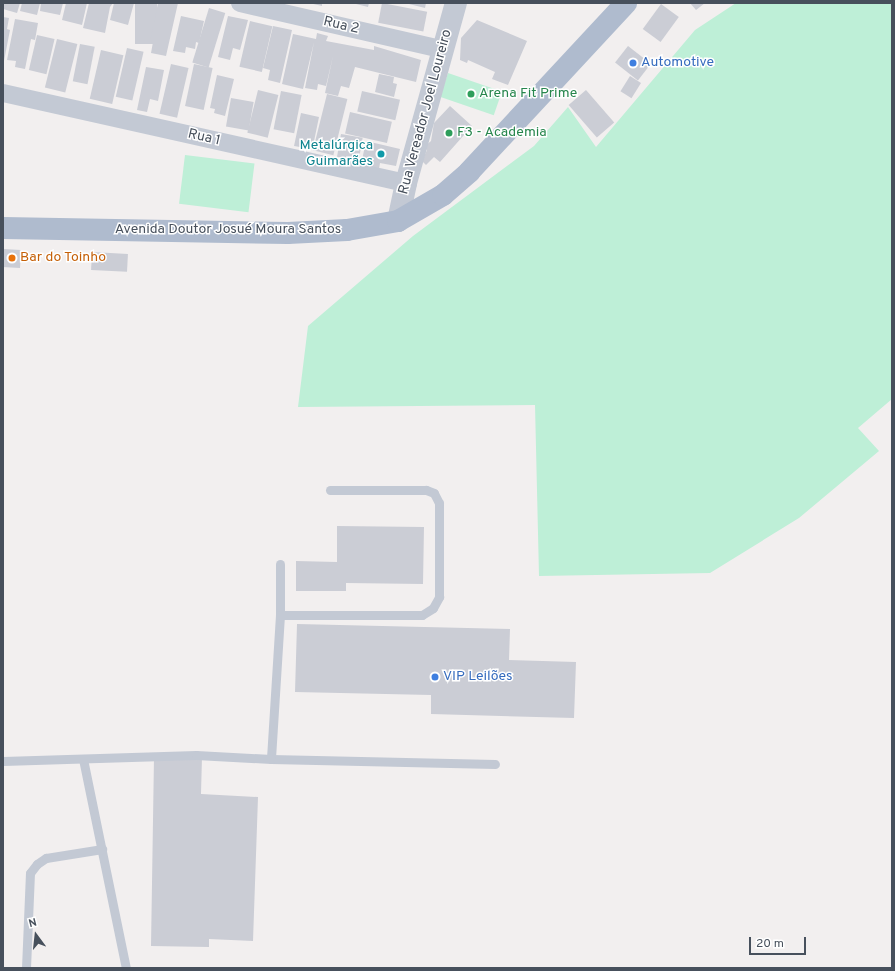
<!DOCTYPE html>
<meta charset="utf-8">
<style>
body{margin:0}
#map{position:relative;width:895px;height:971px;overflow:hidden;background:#f2efef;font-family:Overpass,sans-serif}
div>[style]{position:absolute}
.green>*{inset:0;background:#beefd7;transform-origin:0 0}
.building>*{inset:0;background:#cbcdd5;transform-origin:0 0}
.service>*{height:9px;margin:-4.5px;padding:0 4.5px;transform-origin:4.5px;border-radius:4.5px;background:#c3c9d4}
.minor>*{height:18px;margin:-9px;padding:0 9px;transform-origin:9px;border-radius:9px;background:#c3c9d4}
.tertiary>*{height:22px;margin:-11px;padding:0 11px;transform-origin:11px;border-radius:11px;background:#c3c9d4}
.primary>*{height:22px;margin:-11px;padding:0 11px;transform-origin:11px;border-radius:11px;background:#afbbce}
.dots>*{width:11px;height:11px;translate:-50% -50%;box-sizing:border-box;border:2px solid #fff;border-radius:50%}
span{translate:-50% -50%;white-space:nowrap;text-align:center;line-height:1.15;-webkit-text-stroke:3px #fff;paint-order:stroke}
.street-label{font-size:14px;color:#47505c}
.shop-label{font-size:14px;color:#366cbe}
.left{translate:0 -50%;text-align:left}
.leisure-label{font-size:14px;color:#27864d}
.culture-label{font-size:14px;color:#0d838f}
.right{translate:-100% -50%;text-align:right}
.food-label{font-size:14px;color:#c56008}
.frame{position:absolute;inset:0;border:4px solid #47505c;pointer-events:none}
.north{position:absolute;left:16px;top:915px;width:40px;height:40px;-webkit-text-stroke:3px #fff;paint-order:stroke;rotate:345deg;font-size:11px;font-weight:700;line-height:16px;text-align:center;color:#47505c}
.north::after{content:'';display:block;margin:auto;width:14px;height:18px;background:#47505c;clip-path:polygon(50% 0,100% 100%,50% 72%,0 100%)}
.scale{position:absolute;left:749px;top:937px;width:57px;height:18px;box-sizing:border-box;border:2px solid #47505c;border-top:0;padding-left:5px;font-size:12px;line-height:14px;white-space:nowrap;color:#47505c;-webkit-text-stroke:3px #fff;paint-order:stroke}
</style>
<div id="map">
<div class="green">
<i style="clip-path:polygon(736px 3px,892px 3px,892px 399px,858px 428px,879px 451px,799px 518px,710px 573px,539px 576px,535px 405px,298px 407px,308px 326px,413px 236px,534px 146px,568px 107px,596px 147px,695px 30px)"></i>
<i style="left:448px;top:73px;width:57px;height:25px;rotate:19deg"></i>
<i style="left:185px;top:155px;width:70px;height:49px;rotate:7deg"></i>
</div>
<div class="building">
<i style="clip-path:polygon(3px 3px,20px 3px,17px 13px,3px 9px)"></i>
<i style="clip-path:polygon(22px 3px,40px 3px,37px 15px,20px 11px)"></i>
<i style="clip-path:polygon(41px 3px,63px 3px,60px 15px,40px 11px)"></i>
<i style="clip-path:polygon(66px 3px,87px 3px,82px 25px,62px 20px)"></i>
<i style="clip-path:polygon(89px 3px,113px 3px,110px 7px,105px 33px,83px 28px)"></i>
<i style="clip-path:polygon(114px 3px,134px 3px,128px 25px,110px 20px)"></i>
<i style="left:135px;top:3px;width:22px;height:41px"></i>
<i style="clip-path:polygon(158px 3px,178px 3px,166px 56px,151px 53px,153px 42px,150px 42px)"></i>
<i style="clip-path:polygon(309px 3px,322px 3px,322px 6px)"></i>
<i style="clip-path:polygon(352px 3px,369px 3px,368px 7px)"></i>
<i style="left:382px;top:3px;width:46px;height:20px;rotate:11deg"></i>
<i style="clip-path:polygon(405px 3px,426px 3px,425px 8px)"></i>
<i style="clip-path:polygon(690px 3px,705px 3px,696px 10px)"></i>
<i style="left:661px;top:4px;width:22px;height:31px;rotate:36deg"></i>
<i style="left:209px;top:8px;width:17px;height:57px;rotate:17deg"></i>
<i style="clip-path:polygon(181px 16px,204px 21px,199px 43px,196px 42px,195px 49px,186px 47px,185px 53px,173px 51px)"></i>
<i style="clip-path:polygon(228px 16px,248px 20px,240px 50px,233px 48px,230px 60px,218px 57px)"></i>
<i style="clip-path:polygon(3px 17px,9px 18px,7px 29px,10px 30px,4px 61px)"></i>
<i style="clip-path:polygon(15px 19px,38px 23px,35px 40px,31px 39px,25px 69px,15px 67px,16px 61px,7px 60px)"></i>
<i style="clip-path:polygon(477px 20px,527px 41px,508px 85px,492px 79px,495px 72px,468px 60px,467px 63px,460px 60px,461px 38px)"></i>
<i style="left:250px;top:21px;width:23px;height:47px;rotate:13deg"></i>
<i style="clip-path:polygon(273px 26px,292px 30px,280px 83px,268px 80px,270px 70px,263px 68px)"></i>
<i style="clip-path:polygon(317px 33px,328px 36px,326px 41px,374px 50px,374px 46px,421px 60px,416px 82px,355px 67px,349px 88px,341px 86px,338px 96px,325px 93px,333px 56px,326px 86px,318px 84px,317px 90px,305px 88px,314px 42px,303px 89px,282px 84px,293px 34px,316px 39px)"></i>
<i style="left:37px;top:35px;width:18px;height:36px;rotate:13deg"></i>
<i style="left:57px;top:39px;width:21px;height:50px;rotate:14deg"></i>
<i style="left:80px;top:44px;width:15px;height:38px;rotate:11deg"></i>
<i style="left:628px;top:46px;width:29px;height:21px;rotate:38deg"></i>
<i style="left:127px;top:48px;width:17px;height:50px;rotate:13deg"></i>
<i style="left:101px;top:50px;width:23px;height:50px;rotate:13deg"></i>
<i style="left:171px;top:64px;width:18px;height:51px;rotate:13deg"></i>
<i style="left:194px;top:64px;width:19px;height:43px;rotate:12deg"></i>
<i style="clip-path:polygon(146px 67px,164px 70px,158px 101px,150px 99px,147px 112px,137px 110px)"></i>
<i style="clip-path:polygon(379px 74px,394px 77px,393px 83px,397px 84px,394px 97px,375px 92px)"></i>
<i style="clip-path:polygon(217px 75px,234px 79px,225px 116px,214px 113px,215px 109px,210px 108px)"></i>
<i style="left:630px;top:76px;width:13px;height:18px;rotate:32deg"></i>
<i style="left:258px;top:90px;width:21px;height:44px;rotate:14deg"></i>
<i style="left:586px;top:90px;width:43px;height:23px;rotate:49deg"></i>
<i style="left:281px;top:91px;width:21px;height:39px;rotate:11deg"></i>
<i style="left:362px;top:91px;width:39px;height:21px;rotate:13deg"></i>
<i style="left:327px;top:94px;width:21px;height:58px;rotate:14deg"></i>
<i style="left:231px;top:98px;width:23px;height:29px;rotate:10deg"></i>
<i style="clip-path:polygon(450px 106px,472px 126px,440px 162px,434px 157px,426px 165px,422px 161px,427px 150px,424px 147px,431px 141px,434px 123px)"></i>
<i style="left:350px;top:112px;width:43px;height:22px;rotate:13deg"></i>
<i style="clip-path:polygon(301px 113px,319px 117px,313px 146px,306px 144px,306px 148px,294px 146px)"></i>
<i style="left:341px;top:134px;width:22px;height:23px;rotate:10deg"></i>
<i style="clip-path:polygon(366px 141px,400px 149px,396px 166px,380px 163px,379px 169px,365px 165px,366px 161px,362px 160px)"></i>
<i style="left:3px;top:249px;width:18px;height:18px;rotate:3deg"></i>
<i style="left:92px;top:252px;width:36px;height:18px;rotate:3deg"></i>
<i style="clip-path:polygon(337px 526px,424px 527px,423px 584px,346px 583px,346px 591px,296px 591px,296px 561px,337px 562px)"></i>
<i style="clip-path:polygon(297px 624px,510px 629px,509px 660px,576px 662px,574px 718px,431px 714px,431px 695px,295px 692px)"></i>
<i style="clip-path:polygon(154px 757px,202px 757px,201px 794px,258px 797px,253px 941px,209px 939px,209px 947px,151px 946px)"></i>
</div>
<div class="service">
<i style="left:280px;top:564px;width:51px;rotate:90deg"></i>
<i style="left:280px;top:615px;width:144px;rotate:93.6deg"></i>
<i style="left:271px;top:759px;width:224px;rotate:1.3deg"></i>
<i style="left:280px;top:615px;width:142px"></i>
<i style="left:422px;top:615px;width:13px;rotate:-32deg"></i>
<i style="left:433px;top:608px;width:13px;rotate:-61deg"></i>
<i style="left:439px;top:597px;width:94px;rotate:-90deg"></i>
<i style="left:439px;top:503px;width:11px;rotate:-117deg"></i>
<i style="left:434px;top:493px;width:9px;rotate:-159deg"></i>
<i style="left:426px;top:490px;width:96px;rotate:180deg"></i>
<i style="left:83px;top:759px;width:213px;rotate:78.4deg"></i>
<i style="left:3px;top:761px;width:193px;rotate:-1.8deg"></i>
<i style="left:196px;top:755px;width:75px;rotate:3.1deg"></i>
<i style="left:26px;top:968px;width:95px;rotate:-87.6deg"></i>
<i style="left:30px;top:873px;width:11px;rotate:-52deg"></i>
<i style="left:37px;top:864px;width:11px;rotate:-34deg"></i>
<i style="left:46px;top:858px;width:57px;rotate:-9.1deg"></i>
</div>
<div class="minor">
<i style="left:240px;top:3px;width:206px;rotate:12.9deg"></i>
<i style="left:3px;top:93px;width:413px;rotate:12.6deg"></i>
</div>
<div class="tertiary">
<i style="left:398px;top:221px;width:39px;rotate:-78deg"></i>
<i style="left:406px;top:183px;width:187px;rotate:-74.5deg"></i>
</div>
<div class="primary">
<i style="left:3px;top:228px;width:285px;rotate:1deg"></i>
<i style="left:288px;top:233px;width:59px;rotate:-2.9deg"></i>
<i style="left:347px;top:230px;width:52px;rotate:-10deg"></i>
<i style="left:398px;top:221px;width:52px;rotate:-30deg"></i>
<i style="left:443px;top:195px;width:35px;rotate:-41deg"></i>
<i style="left:469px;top:172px;width:231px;rotate:-47.1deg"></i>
</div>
<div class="dots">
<i style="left:633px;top:63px;background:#3f7fe0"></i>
<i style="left:471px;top:94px;background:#2e9e5b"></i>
<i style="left:449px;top:133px;background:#2e9e5b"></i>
<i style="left:381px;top:154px;background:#0f9aa8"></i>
<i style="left:12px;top:258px;background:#e8710a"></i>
<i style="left:435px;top:677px;background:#3f7fe0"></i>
</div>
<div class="street-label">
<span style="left:341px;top:26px;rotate:13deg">Rua 2</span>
<span style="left:426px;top:112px;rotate:-75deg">Rua Vereador Joel Loureiro</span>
<span style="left:204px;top:138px;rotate:13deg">Rua 1</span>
<span style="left:228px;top:230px">Avenida Doutor Josué Moura Santos</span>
</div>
<div class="shop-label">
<span class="left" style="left:641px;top:63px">Automotive</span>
<span class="left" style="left:443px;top:677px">VIP Leilões</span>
</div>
<div class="leisure-label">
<span class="left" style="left:479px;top:94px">Arena Fit Prime</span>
<span class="left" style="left:457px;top:133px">F3 - Academia</span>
</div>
<div class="culture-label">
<span class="right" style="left:373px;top:154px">Metalúrgica<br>Guimarães</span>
</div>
<div class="food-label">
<span class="left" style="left:20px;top:258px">Bar do Toinho</span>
</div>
<div class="frame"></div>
<div class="north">N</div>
<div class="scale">20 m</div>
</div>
